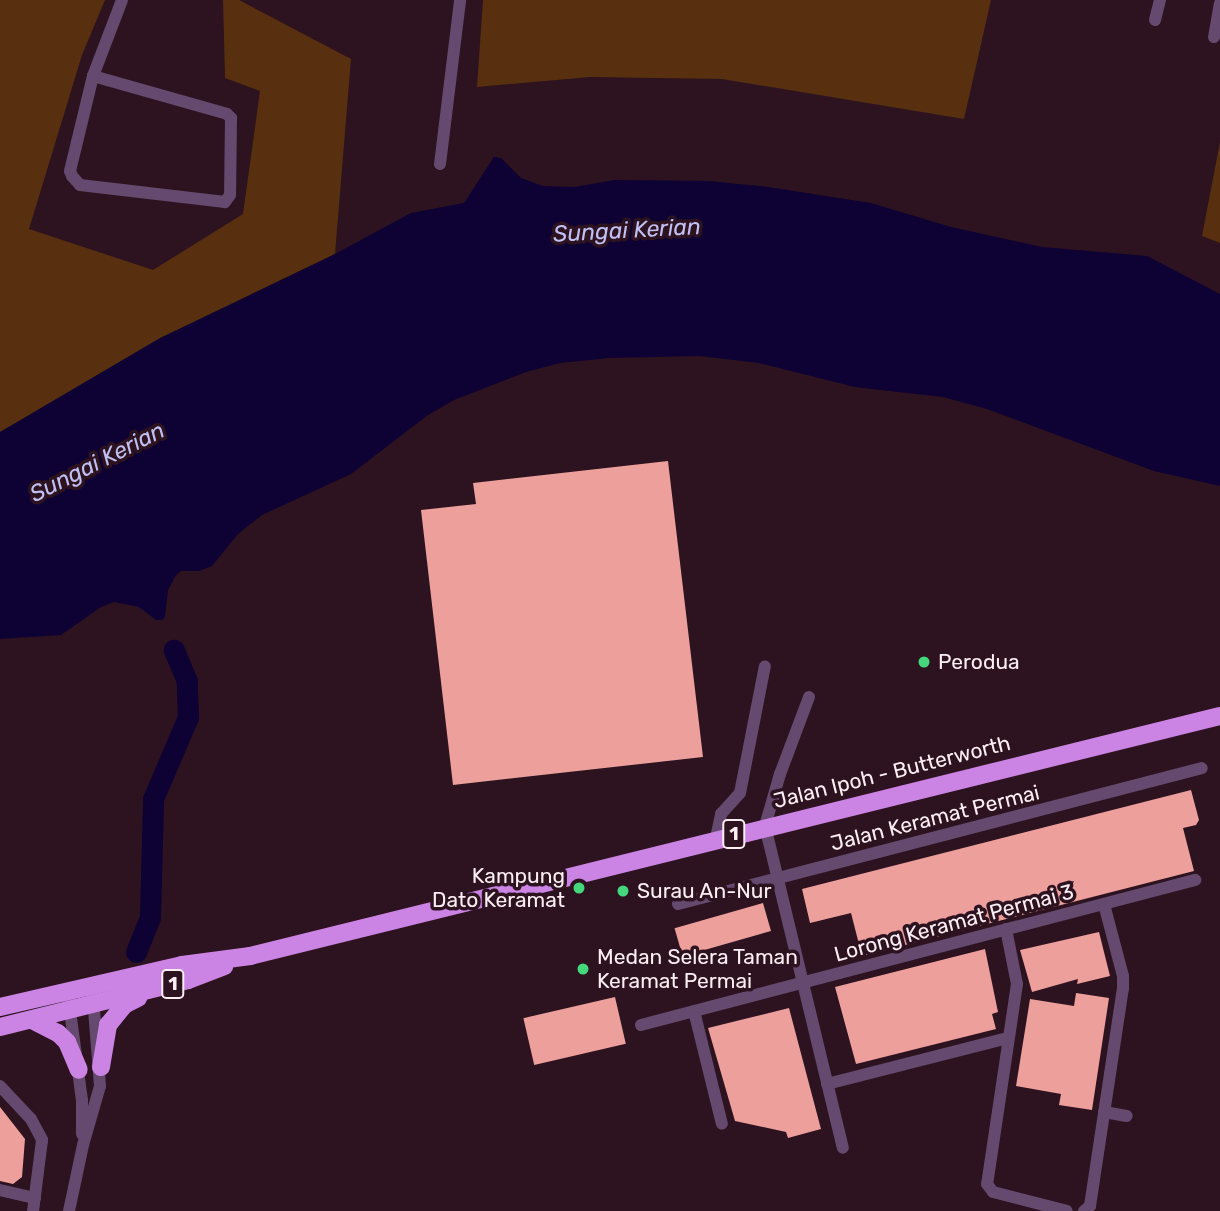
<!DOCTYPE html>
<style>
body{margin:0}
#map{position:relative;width:1220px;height:1211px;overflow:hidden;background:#2c131f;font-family:Rubik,sans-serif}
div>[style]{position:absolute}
.green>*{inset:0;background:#582f0f}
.water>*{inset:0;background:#0e0134}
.river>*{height:21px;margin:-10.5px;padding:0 10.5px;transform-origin:10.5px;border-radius:10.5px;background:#0e0134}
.building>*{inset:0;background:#ed9f9c;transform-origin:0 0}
.minor>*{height:12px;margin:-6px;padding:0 6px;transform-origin:6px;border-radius:6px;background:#65496e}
.highway>*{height:18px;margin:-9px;padding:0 9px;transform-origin:9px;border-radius:9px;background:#cc84e4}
.dots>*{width:19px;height:19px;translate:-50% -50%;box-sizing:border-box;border:4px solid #2c131f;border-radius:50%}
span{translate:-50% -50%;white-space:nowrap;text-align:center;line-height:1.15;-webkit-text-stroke:7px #2c131f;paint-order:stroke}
.shield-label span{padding:2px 5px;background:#2c131f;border:2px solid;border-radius:5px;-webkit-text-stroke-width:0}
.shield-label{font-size:19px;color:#fdeef4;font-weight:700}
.poi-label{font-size:21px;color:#fdeef4}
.left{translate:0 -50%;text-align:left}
.right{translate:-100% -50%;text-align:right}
.street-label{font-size:21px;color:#fdeef4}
.water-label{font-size:23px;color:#c1c0f5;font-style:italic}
</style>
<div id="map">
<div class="green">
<i style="clip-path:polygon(0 0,105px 0,82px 55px,29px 229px,153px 270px,243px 214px,260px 91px,225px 78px,223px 0,239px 0,351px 59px,335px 254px,256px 292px,0 432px)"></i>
<i style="clip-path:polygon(483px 0,991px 0,964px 119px,722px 79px,590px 77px,477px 87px)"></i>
<i style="clip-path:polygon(1220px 142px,1220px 243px,1202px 236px)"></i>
</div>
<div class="water">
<i style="clip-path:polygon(494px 157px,501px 158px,521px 178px,543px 186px,574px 187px,615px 180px,708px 181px,768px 187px,871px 203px,951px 227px,1042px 247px,1147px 256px,1220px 294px,1220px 486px,1154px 471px,987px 409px,943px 397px,855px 387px,759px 363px,699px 356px,609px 358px,560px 363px,526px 372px,454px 400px,428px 415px,351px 474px,262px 515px,238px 534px,212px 566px,199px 571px,181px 571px,176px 575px,168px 590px,165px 617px,162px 620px,156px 620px,139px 607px,114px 602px,101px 607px,61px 635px,0 639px,0 432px,160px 338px,335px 254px,411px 213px,464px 203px)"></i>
</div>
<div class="river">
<i style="left:136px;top:952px;width:38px;rotate:-68deg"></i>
<i style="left:150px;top:917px;width:118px;rotate:-88.5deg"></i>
<i style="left:153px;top:799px;width:89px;rotate:-66.9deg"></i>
<i style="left:188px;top:717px;width:36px;rotate:-92deg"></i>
<i style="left:187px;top:681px;width:34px;rotate:-113deg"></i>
</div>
<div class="building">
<i style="clip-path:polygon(668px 461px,703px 757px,453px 785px,421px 510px,476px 504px,473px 483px)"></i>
<i style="clip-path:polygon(1191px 790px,1199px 820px,1196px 825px,1183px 828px,1194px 871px,862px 956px,851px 913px,810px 923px,802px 889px)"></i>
<i style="left:763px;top:903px;width:29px;height:92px;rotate:74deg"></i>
<i style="clip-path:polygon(1099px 932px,1110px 976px,1077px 984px,1078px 979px,1032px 992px,1020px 950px)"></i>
<i style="clip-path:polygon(985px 949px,998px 1012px,992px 1014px,996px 1029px,856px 1064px,835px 987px)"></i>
<i style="clip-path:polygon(1076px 993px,1109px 998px,1092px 1110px,1059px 1105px,1061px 1094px,1016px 1086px,1030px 999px,1074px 1006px)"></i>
<i style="left:615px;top:997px;width:48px;height:94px;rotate:77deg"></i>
<i style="clip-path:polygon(789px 1008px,821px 1129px,788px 1138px,786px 1132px,735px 1121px,708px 1028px)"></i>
<i style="clip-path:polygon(0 1107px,25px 1139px,22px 1177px,13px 1184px,0 1181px)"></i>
</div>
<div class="minor">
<i style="left:1155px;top:20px;width:21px;rotate:-76deg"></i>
<i style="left:1214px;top:37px;width:34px;rotate:-80deg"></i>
<i style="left:93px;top:76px;width:139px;rotate:15.8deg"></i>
<i style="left:227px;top:114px;width:6px;rotate:45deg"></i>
<i style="left:231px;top:118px;width:77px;rotate:90.7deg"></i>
<i style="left:230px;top:195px;width:9px;rotate:126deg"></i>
<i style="left:225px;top:202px;width:146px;rotate:-173.3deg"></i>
<i style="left:80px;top:185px;width:12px;rotate:-132deg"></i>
<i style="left:72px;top:176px;width:5px;rotate:-112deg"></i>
<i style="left:70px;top:171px;width:98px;rotate:-76.4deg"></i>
<i style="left:93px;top:76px;width:81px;rotate:-69.1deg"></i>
<i style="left:440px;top:164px;width:165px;rotate:-83deg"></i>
<i style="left:809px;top:697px;width:82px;rotate:110.6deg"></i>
<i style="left:780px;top:774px;width:54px;rotate:106.1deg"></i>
<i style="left:765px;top:826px;width:331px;rotate:76.4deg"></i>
<i style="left:716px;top:838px;width:25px;rotate:-78deg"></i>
<i style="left:721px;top:814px;width:28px;rotate:-48deg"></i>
<i style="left:740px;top:793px;width:129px;rotate:-78.9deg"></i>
<i style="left:678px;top:904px;width:541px;rotate:-14.55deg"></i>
<i style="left:1006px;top:929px;width:56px;rotate:78.7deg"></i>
<i style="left:1017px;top:984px;width:202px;rotate:98.5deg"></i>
<i style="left:987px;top:1184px;width:10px;rotate:53deg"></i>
<i style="left:993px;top:1192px;width:76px;rotate:14.4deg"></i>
<i style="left:69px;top:1003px;width:98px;rotate:82.4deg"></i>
<i style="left:82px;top:1100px;width:34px;rotate:90deg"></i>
<i style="left:694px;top:1011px;width:116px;rotate:76.1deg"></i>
<i style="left:641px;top:1025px;width:573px;rotate:-14.67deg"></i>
<i style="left:827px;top:1084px;width:187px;rotate:-14.3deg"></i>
<i style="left:0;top:1086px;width:45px;rotate:46.8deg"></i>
<i style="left:31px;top:1119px;width:24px;rotate:62deg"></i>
<i style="left:42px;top:1140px;width:72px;rotate:97.2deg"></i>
<i style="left:1104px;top:1112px;width:23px;rotate:10deg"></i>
<i style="left:0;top:1190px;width:36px;rotate:13deg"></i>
<i style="left:69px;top:1211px;width:67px;rotate:-78deg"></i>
<i style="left:83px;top:1145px;width:61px;rotate:-73.9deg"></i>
<i style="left:100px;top:1086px;width:102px;rotate:-94.5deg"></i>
<i style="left:1084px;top:1211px;width:8px;rotate:-40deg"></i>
<i style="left:1090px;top:1206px;width:219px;rotate:-81.4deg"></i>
<i style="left:1123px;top:989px;width:13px;rotate:-90deg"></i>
<i style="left:1123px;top:976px;width:74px;rotate:-104.8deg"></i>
</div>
<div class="highway">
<i style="left:0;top:1007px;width:187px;rotate:-13deg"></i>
<i style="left:182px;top:965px;width:69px;rotate:-7.5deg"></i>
<i style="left:250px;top:956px;width:999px;rotate:-13.9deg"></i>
<i style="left:32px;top:1020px;width:29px;rotate:27deg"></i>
<i style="left:58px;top:1033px;width:13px;rotate:45deg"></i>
<i style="left:67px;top:1042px;width:30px;rotate:67deg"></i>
<i style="left:0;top:1027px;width:194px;rotate:-14deg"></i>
<i style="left:188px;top:980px;width:39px;rotate:-21deg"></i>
<i style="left:101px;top:1067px;width:43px;rotate:-80.5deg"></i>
<i style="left:108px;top:1025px;width:26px;rotate:-51deg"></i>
<i style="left:124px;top:1005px;width:16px;rotate:-27deg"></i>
</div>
<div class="dots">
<i style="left:924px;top:662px;background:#44d77b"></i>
<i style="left:579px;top:888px;background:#44d77b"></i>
<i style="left:623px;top:891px;background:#44d77b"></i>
<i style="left:583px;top:969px;background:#44d77b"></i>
</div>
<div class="shield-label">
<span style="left:734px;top:834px">1</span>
<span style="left:173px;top:984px">1</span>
</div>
<div class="poi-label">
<span class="left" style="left:938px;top:662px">Perodua</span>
<span class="right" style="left:565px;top:888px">Kampung<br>Dato Keramat</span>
<span class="left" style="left:637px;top:891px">Surau An-Nur</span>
<span class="left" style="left:597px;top:969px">Medan Selera Taman<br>Keramat Permai</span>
</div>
<div class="street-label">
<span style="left:892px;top:772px;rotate:-14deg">Jalan Ipoh - Butterworth</span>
<span style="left:935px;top:818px;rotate:-14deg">Jalan Keramat Permai</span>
<span style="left:954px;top:923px;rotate:-15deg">Lorong Keramat Permai 3</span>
</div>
<div class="water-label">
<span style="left:627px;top:230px;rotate:-3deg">Sungai Kerian</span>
<span style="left:97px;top:462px;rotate:-27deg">Sungai Kerian</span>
</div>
</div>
